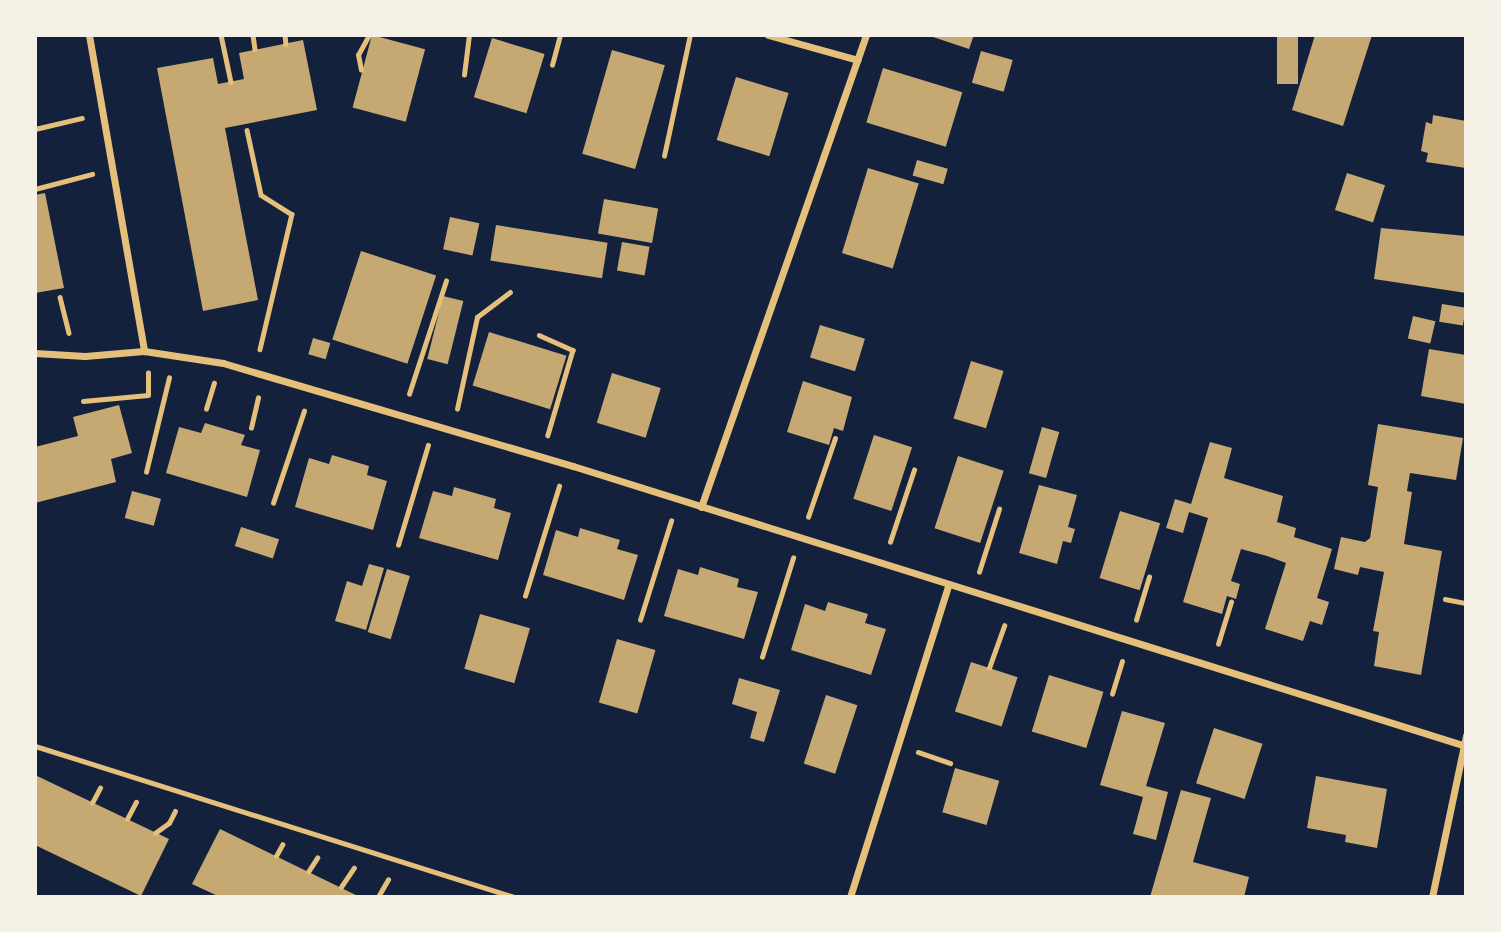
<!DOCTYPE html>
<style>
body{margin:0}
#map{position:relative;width:1501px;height:932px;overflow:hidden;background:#14213d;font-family:Manrope,sans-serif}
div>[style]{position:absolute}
.building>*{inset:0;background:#c6a872;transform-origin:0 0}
.path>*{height:4.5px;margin:-2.25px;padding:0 2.25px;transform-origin:2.25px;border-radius:2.25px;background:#e5c07b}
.service>*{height:5px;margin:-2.5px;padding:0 2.5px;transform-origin:2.5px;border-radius:2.5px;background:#e5c07b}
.minor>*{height:7px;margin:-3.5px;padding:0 3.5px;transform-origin:3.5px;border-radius:3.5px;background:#e5c07b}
span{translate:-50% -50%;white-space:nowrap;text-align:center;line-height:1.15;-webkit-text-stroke:6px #f6f1e7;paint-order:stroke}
.frame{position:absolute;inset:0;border:37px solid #f6f1e7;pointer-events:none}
</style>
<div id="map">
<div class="building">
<i style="left:372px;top:35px;width:55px;height:75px;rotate:15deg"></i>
<i style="clip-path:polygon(927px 35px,974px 35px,969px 49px)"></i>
<i style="left:1277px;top:35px;width:21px;height:49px"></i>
<i style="clip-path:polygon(1315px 35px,1372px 35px,1343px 126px,1292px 110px)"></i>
<i style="left:492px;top:38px;width:55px;height:62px;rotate:17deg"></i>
<i style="clip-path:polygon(303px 40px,317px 110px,225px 128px,258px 300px,203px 311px,157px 68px,213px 58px,218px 84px,244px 79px,239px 53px)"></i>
<i style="left:612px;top:50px;width:55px;height:108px;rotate:16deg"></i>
<i style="left:981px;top:51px;width:33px;height:33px;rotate:16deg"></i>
<i style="left:883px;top:68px;width:83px;height:57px;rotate:17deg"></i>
<i style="left:736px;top:77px;width:55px;height:66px;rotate:17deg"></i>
<i style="clip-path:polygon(1433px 115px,1466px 121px,1466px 168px,1426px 162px,1428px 153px,1421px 151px,1426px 122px,1432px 124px)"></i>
<i style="left:917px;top:160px;width:32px;height:16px;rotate:16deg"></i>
<i style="left:868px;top:168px;width:53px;height:89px;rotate:17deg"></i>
<i style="left:1347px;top:173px;width:40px;height:39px;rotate:18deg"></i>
<i style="clip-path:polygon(45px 193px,64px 288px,35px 293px,35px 195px)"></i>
<i style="left:604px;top:199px;width:55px;height:35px;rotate:10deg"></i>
<i style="left:450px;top:217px;width:30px;height:33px;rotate:12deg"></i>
<i style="left:496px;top:225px;width:113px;height:36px;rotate:9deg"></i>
<i style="clip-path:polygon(1381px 228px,1466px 236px,1466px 293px,1374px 279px)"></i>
<i style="left:622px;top:242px;width:28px;height:29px;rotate:10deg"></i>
<i style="left:361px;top:251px;width:79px;height:93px;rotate:18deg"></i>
<i style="left:443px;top:296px;width:21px;height:65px;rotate:14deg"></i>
<i style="left:1442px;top:304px;width:24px;height:18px;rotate:9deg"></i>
<i style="left:1413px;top:316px;width:23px;height:23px;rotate:13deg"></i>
<i style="left:820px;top:325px;width:47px;height:34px;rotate:17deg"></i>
<i style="left:489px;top:332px;width:81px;height:56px;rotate:17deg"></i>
<i style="left:313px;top:338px;width:18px;height:17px;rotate:16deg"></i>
<i style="clip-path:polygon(1429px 349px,1466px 355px,1466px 404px,1421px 396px)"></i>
<i style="left:971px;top:361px;width:34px;height:60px;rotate:17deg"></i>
<i style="left:612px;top:373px;width:51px;height:52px;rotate:17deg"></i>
<i style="clip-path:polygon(803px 381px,852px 397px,843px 431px,834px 428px,829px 445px,787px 432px)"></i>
<i style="clip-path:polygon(119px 405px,132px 453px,111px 459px,116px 482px,35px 503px,35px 447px,78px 436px,73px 417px)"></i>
<i style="clip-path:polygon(205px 423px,245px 435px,241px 445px,260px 450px,247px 497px,166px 473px,179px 427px,201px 433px)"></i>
<i style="clip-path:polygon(1378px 424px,1463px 438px,1456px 480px,1410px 473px,1407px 491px,1412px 492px,1404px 544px,1442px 551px,1421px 675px,1374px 666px,1379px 632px,1373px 631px,1384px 572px,1360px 567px,1358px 575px,1334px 569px,1341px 537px,1365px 542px,1370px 538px,1378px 487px,1368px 485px)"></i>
<i style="left:1042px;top:427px;width:18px;height:48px;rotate:16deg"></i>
<i style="left:874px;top:435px;width:40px;height:67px;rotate:18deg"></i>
<i style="clip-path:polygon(1210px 442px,1232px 448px,1224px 478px,1283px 496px,1277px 522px,1296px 528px,1294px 537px,1332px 549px,1317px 598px,1329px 602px,1322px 625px,1310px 621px,1303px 641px,1265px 629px,1286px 563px,1267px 556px,1241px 549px,1231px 581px,1240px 584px,1236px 599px,1227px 596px,1222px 614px,1183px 602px,1208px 518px,1189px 512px,1183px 533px,1166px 528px,1175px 499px,1191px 504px)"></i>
<i style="clip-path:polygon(332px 455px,369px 466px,367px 475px,387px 481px,373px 530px,295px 507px,309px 458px,329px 464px)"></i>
<i style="left:958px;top:456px;width:48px;height:76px;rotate:18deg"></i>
<i style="clip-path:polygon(1039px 485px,1077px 495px,1068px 527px,1075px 529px,1071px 543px,1063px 541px,1057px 564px,1019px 553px)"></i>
<i style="clip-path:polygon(454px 487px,496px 499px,494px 508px,511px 513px,498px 560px,419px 538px,433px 491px,452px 496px)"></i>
<i style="left:132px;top:491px;width:30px;height:28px;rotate:15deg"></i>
<i style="left:1120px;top:511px;width:42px;height:70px;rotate:17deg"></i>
<i style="left:241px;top:527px;width:40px;height:20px;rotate:18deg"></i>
<i style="clip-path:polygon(580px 528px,620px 540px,617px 549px,638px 555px,624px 600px,543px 575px,556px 530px,578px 537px)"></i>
<i style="clip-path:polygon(369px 564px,384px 568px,366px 630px,335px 621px,347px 581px,362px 586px)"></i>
<i style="clip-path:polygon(700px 567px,739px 579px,737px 587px,758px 592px,744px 639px,664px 616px,678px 569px,698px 575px)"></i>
<i style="left:387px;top:569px;width:24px;height:66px;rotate:17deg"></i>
<i style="clip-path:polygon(828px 602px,868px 614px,865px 623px,886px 629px,871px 675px,791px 650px,805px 604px,825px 611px)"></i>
<i style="left:480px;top:614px;width:52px;height:57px;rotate:16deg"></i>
<i style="left:617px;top:639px;width:40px;height:66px;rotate:16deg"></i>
<i style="left:971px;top:662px;width:49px;height:52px;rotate:18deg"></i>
<i style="left:1049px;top:675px;width:57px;height:59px;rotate:17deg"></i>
<i style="clip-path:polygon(739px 678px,780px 690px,764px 742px,750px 738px,757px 712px,732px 704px)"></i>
<i style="left:826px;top:695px;width:33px;height:72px;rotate:18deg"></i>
<i style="clip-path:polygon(1122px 711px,1165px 723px,1146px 786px,1168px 792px,1156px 840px,1133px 834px,1143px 797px,1100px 785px)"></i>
<i style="left:1214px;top:728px;width:51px;height:58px;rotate:18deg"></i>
<i style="left:955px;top:768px;width:46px;height:46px;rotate:16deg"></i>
<i style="clip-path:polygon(35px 775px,169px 839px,141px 896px,35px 845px)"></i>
<i style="clip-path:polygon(1316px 776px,1387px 789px,1377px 848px,1345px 842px,1346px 835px,1307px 828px)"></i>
<i style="clip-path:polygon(1181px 790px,1211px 798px,1193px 862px,1249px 877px,1244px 897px,1150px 897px)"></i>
<i style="clip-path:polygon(220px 829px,360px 897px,220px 897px,192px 884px)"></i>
</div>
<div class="path">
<i style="left:221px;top:35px;width:48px;rotate:78deg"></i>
<i style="left:253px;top:35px;width:14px;rotate:82deg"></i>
<i style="left:285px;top:35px;width:9px;rotate:84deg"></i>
<i style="left:552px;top:65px;width:31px;rotate:-75deg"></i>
<i style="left:361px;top:70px;width:15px;rotate:-101deg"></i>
<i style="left:358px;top:55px;width:23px;rotate:-61deg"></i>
<i style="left:464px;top:75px;width:40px;rotate:-82.9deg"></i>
<i style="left:35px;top:129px;width:48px;rotate:-13.2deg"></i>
<i style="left:247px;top:130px;width:66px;rotate:77.8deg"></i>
<i style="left:261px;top:195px;width:36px;rotate:32deg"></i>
<i style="left:292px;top:214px;width:139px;rotate:103.3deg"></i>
<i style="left:664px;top:156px;width:124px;rotate:-77.9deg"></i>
<i style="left:35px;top:189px;width:59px;rotate:-14.7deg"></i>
<i style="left:60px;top:297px;width:37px;rotate:76deg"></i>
<i style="left:539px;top:335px;width:37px;rotate:24deg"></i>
<i style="left:573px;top:350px;width:89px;rotate:106.4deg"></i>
<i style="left:409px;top:394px;width:119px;rotate:-71.9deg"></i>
<i style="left:83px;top:401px;width:65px;rotate:-5.3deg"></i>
<i style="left:148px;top:395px;width:22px;rotate:-90deg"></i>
<i style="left:206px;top:409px;width:27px;rotate:-73deg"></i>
<i style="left:457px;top:409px;width:94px;rotate:-77.7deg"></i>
<i style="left:477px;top:317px;width:41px;rotate:-37.1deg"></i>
<i style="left:251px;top:428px;width:31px;rotate:-77deg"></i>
<i style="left:146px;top:472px;width:97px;rotate:-76.3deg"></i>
<i style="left:273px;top:503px;width:97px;rotate:-71.4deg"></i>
<i style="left:808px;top:517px;width:83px;rotate:-71.1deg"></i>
<i style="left:890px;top:542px;width:76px;rotate:-71.6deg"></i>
<i style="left:398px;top:545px;width:104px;rotate:-73.3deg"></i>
<i style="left:979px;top:572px;width:66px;rotate:-72.4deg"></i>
<i style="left:525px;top:596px;width:115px;rotate:-72.8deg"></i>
<i style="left:1445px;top:599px;width:21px;rotate:11deg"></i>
<i style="left:640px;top:620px;width:104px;rotate:-72.6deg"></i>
<i style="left:1136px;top:620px;width:45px;rotate:-73.2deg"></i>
<i style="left:1218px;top:644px;width:44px;rotate:-72.8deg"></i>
<i style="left:762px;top:657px;width:104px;rotate:-72.6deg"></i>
<i style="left:989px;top:668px;width:45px;rotate:-70.3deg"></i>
<i style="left:1112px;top:694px;width:34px;rotate:-73deg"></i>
<i style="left:918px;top:752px;width:34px;rotate:19deg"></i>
<i style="left:92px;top:803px;width:17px;rotate:-62deg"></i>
<i style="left:127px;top:819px;width:19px;rotate:-62deg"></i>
<i style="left:155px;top:833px;width:17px;rotate:-36deg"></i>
<i style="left:169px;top:823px;width:13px;rotate:-63deg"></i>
<i style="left:276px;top:856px;width:13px;rotate:-61deg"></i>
<i style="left:308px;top:872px;width:17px;rotate:-57deg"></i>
<i style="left:341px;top:887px;width:23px;rotate:-56deg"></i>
<i style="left:378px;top:897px;width:20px;rotate:-60deg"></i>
</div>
<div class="service">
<i style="left:35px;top:746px;width:502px;rotate:17.5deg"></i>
</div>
<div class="minor">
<i style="left:89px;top:35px;width:321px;rotate:80.1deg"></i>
<i style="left:768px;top:35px;width:93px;rotate:15.5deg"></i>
<i style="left:35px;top:353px;width:50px;rotate:3.4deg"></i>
<i style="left:85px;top:356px;width:59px;rotate:-4.8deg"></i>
<i style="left:144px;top:351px;width:80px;rotate:8.6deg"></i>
<i style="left:223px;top:363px;width:365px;rotate:16.4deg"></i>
<i style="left:573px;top:466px;width:936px;rotate:17.41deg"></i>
<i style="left:701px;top:507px;width:500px;rotate:-70.73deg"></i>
<i style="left:850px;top:897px;width:325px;rotate:-72.5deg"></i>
<i style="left:1432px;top:897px;width:165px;rotate:-78.1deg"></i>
</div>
<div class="frame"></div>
</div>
